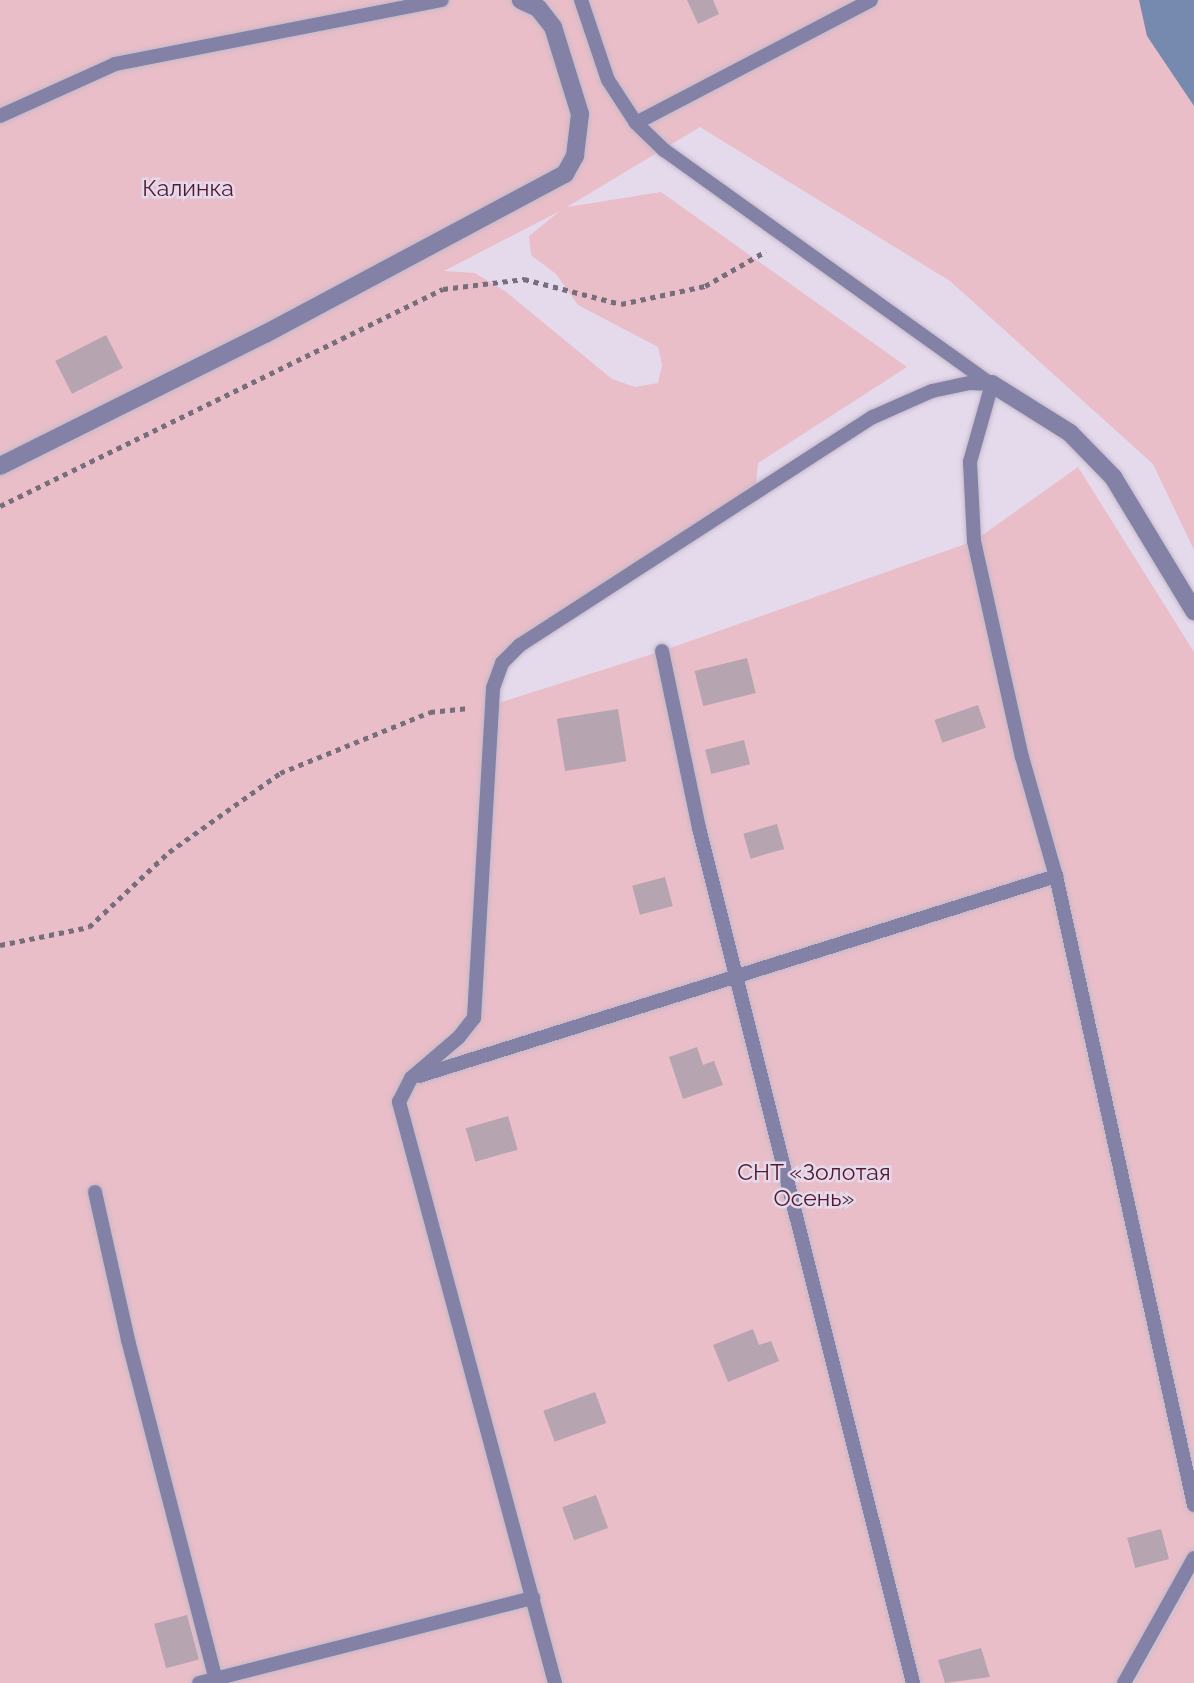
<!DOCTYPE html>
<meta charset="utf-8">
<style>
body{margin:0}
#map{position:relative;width:1194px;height:1683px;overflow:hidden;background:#e5daec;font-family:Raleway,sans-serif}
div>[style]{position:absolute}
.green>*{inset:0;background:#e9bec8}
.water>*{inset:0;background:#758aae}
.building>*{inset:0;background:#b6a4b0;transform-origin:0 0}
.path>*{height:4.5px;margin-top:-2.25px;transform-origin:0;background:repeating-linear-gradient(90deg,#766f7b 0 5px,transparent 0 10px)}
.roads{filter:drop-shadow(0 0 2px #c3b9c9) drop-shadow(0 0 2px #c3b9c9)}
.lane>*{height:14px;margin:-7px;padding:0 7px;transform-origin:7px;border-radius:7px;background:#8381a5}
.street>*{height:18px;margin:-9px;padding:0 9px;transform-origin:9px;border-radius:9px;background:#8381a5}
span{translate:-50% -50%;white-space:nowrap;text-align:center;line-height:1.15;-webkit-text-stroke:5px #e5daec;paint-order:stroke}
.park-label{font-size:23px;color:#54192d}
</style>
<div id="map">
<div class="green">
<i style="clip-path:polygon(evenodd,0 0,1194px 0,1194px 550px,1153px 464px,950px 281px,700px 127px,567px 207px,661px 192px,907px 367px,758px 463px,755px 495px,502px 663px,492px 705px,662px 651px,974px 541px,1078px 467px,1194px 652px,1194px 1558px,1124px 1683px,0 1683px,0 0,560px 211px,529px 236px,531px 255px,556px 274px,578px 305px,658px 347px,662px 365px,658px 383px,635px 387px,612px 379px,505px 291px,475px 273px,444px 271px,560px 211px)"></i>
<i style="clip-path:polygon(1194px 1575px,1194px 1683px,1134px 1683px)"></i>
</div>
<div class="water">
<i style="clip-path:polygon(1139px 0,1194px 0,1194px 106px,1147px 36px)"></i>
</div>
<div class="building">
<i style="clip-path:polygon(687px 0,713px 0,719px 14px,698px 24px)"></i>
<i style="left:106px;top:335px;width:37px;height:57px;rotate:63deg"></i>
<i style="left:747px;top:658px;width:36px;height:54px;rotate:76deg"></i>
<i style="left:978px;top:705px;width:24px;height:46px;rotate:71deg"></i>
<i style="left:618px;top:709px;width:53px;height:62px;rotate:81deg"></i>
<i style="left:744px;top:740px;width:25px;height:40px;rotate:76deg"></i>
<i style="left:777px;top:824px;width:26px;height:35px;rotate:74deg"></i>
<i style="left:665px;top:877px;width:30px;height:34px;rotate:75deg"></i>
<i style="clip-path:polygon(697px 1047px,703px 1065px,714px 1061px,723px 1085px,683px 1099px,669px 1057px)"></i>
<i style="left:508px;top:1116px;width:35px;height:44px;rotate:74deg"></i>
<i style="clip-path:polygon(753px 1329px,759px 1345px,771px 1341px,779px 1361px,728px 1382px,713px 1345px)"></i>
<i style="left:595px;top:1392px;width:33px;height:55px;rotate:70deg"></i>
<i style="left:596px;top:1495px;width:35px;height:36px;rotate:70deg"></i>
<i style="left:1161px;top:1529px;width:31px;height:35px;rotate:75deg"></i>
<i style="left:187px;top:1615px;width:46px;height:34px;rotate:75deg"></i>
<i style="clip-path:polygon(981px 1648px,990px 1677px,945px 1683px,938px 1660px)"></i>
</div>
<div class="path">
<i style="left:0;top:506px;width:493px;rotate:-26.1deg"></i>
<i style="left:443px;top:289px;width:82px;rotate:-7deg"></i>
<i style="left:524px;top:279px;width:100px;rotate:14.5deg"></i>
<i style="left:621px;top:304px;width:86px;rotate:-12.1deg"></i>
<i style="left:705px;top:286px;width:70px;rotate:-29.8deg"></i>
<i style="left:0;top:945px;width:91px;rotate:-11.4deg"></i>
<i style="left:89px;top:927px;width:110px;rotate:-43.2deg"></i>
<i style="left:169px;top:852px;width:136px;rotate:-35.4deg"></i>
<i style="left:280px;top:773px;width:162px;rotate:-22.1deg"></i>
<i style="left:430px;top:712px;width:39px;rotate:-6deg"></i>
</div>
<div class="roads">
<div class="lane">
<i style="left:581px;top:0;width:84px;rotate:71.4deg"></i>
<i style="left:608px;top:80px;width:51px;rotate:56.9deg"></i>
<i style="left:636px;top:123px;width:39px;rotate:44deg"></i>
<i style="left:664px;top:150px;width:402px;rotate:35.6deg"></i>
<i style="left:0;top:116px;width:126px;rotate:-24.3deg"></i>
<i style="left:115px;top:64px;width:333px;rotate:-11.1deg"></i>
<i style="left:636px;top:123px;width:265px;rotate:-27.6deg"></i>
<i style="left:992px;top:384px;width:81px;rotate:105.8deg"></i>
<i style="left:970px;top:462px;width:79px;rotate:87.1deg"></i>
<i style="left:974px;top:541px;width:221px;rotate:77.5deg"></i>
<i style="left:1022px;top:757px;width:124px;rotate:74.1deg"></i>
<i style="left:1056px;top:876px;width:644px;rotate:77.63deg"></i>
<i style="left:662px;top:651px;width:181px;rotate:78.2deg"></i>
<i style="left:699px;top:828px;width:881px;rotate:75.95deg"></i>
<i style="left:419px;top:1076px;width:668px;rotate:-17.43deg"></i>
<i style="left:95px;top:1192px;width:152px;rotate:77.4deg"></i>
<i style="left:128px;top:1340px;width:354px;rotate:75.5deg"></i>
<i style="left:199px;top:1683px;width:345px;rotate:-14.3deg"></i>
<i style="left:555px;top:1683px;width:602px;rotate:-105.03deg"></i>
<i style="left:399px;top:1102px;width:27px;rotate:-63deg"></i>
<i style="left:411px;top:1078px;width:63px;rotate:-40.5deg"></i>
<i style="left:459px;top:1037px;width:24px;rotate:-52deg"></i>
<i style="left:474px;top:1018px;width:331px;rotate:-86.7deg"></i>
<i style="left:493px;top:688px;width:27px;rotate:-70deg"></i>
<i style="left:502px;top:663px;width:25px;rotate:-45deg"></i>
<i style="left:520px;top:645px;width:420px;rotate:-32.9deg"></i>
<i style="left:873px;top:417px;width:64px;rotate:-23.8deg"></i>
<i style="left:932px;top:391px;width:40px;rotate:-12deg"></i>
<i style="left:971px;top:383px;width:21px;rotate:3deg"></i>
<i style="left:1124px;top:1683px;width:143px;rotate:-60.8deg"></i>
</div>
<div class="street">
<i style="left:992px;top:384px;width:92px;rotate:32.1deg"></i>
<i style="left:1070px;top:433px;width:62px;rotate:45.7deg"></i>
<i style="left:1113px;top:477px;width:157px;rotate:58.8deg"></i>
<i style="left:0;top:466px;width:296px;rotate:-26.5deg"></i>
<i style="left:265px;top:334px;width:340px;rotate:-28.1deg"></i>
<i style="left:565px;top:174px;width:21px;rotate:-61deg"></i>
<i style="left:575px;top:156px;width:42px;rotate:-83.2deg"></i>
<i style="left:580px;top:114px;width:91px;rotate:-107.2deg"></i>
<i style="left:553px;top:27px;width:24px;rotate:-128deg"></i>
<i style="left:538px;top:8px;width:19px;rotate:-155deg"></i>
</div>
</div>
<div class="park-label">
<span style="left:188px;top:188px">Калинка</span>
<span style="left:814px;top:1185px">СНТ «Золотая<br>Осень»</span>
</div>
</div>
